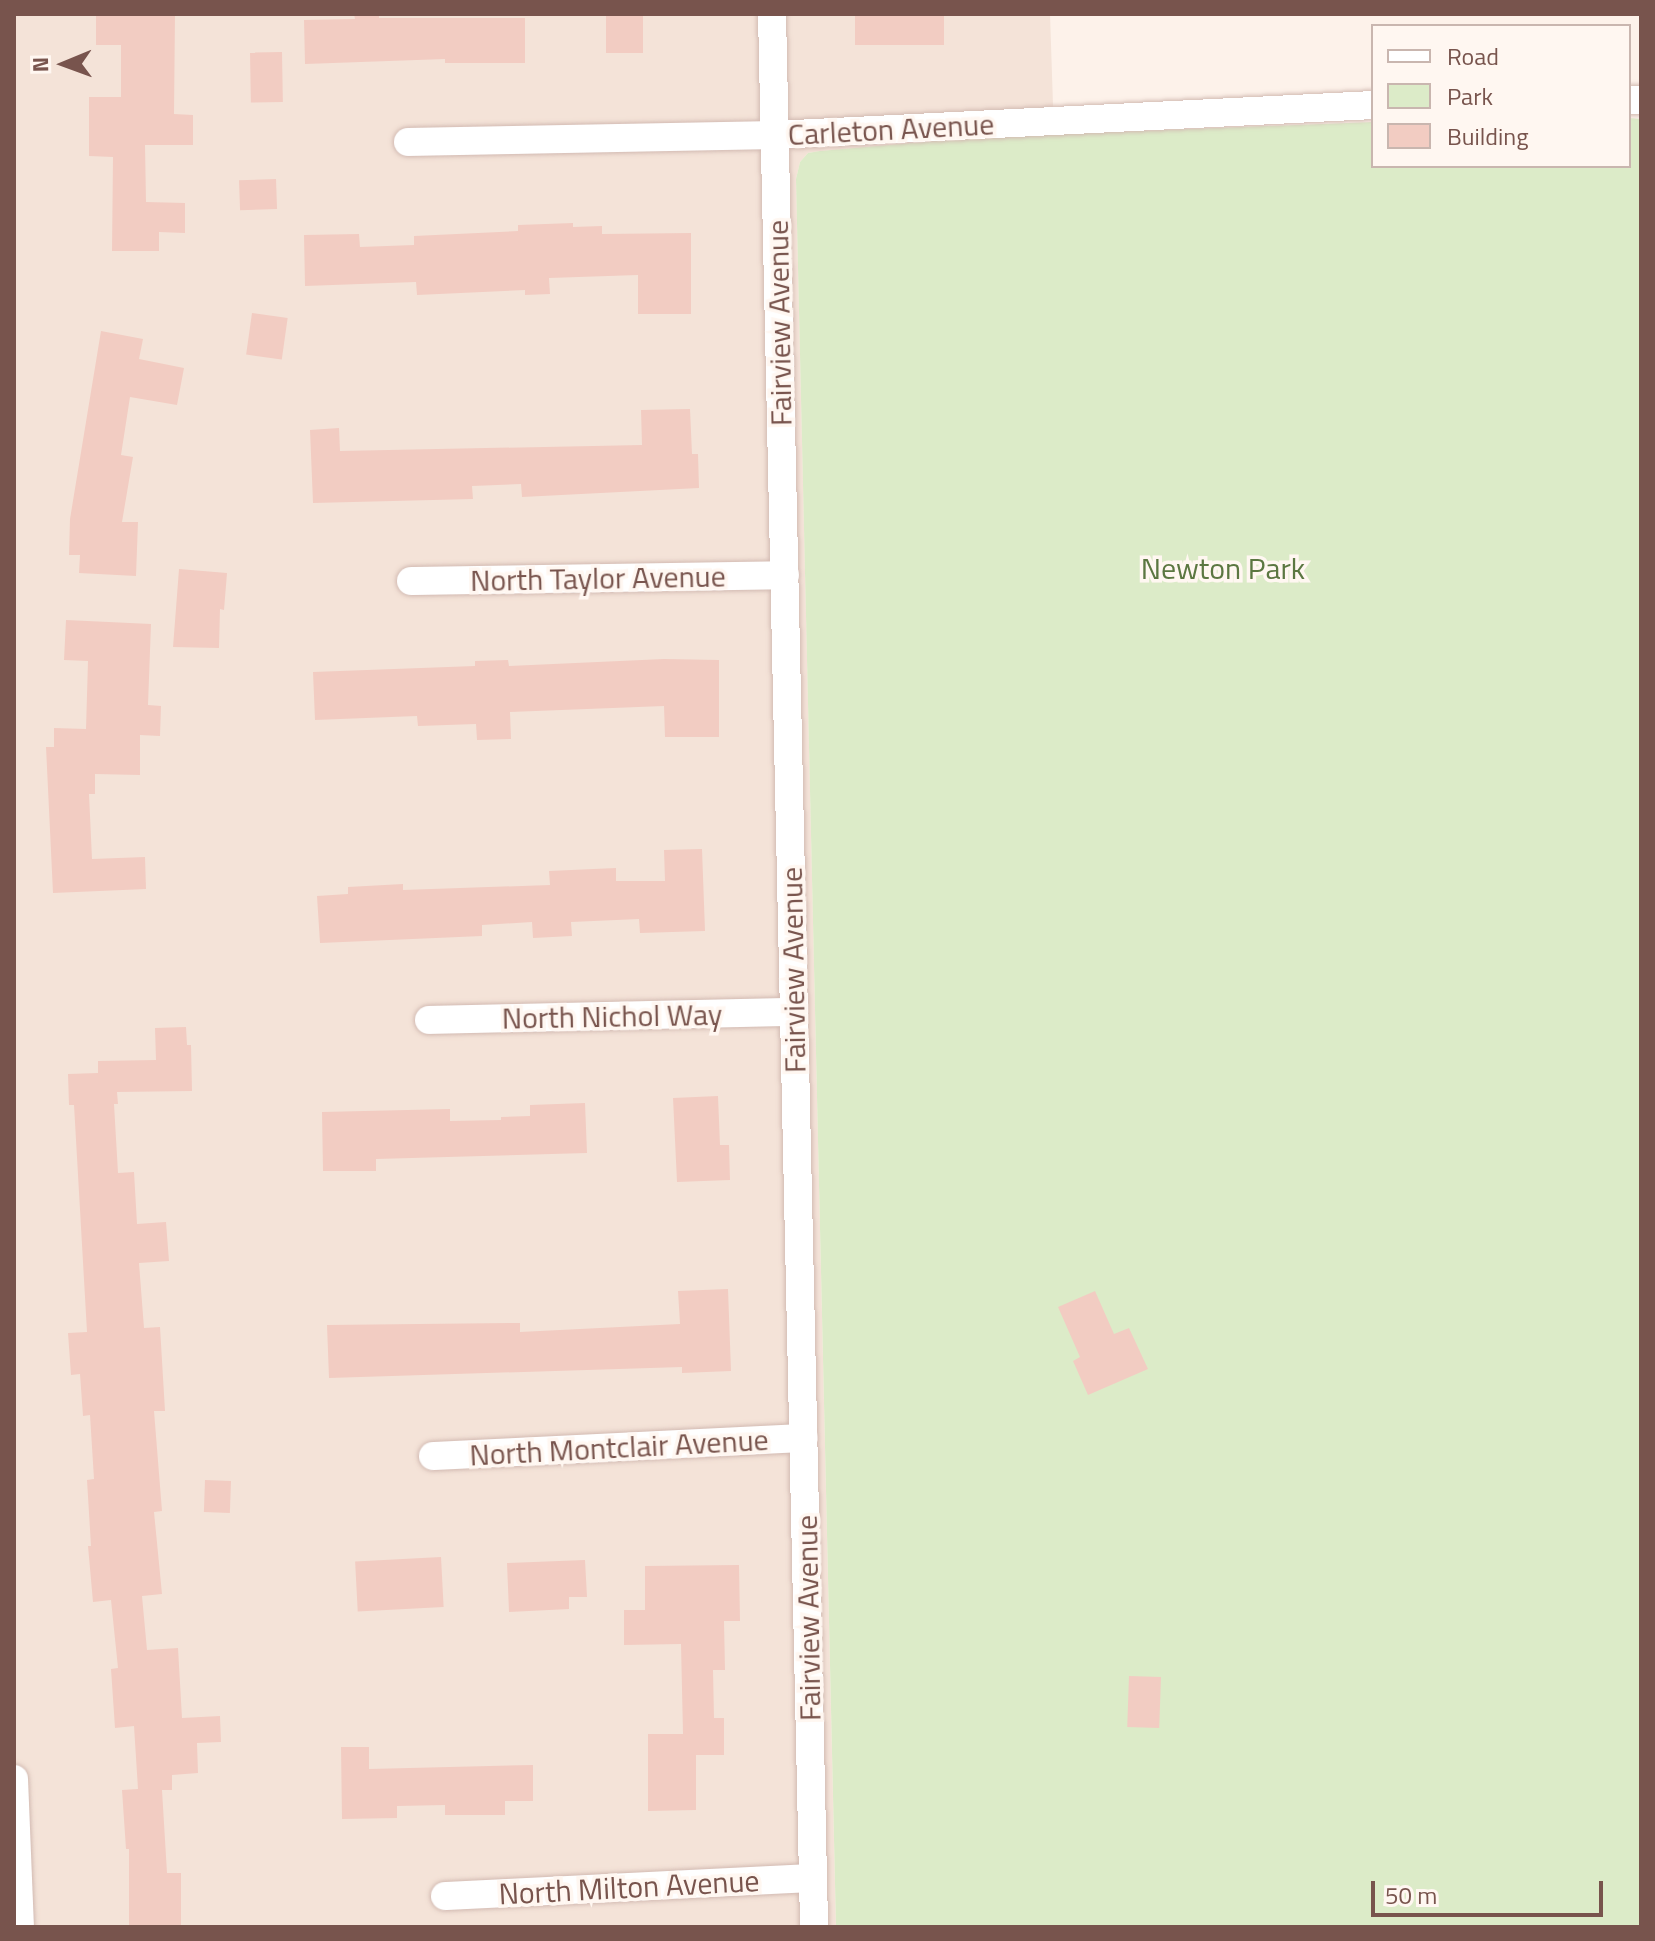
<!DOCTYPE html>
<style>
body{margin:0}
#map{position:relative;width:1655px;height:1941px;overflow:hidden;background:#fdf2ea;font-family:"Titillium Web",sans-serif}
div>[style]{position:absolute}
.residential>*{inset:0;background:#f4e3d8}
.green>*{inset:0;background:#dcebc8}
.building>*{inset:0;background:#f2ccc2;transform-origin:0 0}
.roads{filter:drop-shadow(0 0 2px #d2bab2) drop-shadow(0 0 2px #d2bab2)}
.street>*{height:28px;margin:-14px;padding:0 14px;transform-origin:14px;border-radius:14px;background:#fff}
span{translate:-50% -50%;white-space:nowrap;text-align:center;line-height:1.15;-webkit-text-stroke:7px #fff7f1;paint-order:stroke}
.street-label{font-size:30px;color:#78544d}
.park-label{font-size:30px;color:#5b7741}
.frame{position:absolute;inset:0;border:16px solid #78544d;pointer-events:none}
.legend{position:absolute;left:1371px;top:24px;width:260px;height:144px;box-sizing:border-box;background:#fff7f1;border:2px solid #c9b6af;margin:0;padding:10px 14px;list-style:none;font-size:24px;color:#78544d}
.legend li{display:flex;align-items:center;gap:16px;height:40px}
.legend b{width:40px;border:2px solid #c9b6af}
.north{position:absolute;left:24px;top:24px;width:80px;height:80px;-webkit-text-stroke:6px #fff7f1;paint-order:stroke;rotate:269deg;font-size:22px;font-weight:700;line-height:32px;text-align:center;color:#78544d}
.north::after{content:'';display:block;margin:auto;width:28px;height:36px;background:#78544d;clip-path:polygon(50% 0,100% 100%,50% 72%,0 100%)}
.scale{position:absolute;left:1371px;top:1881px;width:232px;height:36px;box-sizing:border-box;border:4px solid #78544d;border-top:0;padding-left:10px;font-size:24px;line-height:28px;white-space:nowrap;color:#78544d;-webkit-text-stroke:6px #fff7f1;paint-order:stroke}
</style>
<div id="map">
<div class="residential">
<i style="clip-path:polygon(14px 14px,1050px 14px,1054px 135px,820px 151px,808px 153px,800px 162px,796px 179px,836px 1927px,14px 1927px)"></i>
</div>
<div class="green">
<i style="clip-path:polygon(1629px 118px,1641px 119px,1641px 1927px,836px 1927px,796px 179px,800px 162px,808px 153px,820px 151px,981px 137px,1373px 122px,1373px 166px,1629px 166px)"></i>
</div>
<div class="building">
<i style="clip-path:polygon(96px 14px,175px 14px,174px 114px,193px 115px,193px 145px,145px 145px,146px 202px,185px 203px,185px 233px,159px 232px,159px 251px,112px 251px,113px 157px,89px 156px,89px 97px,121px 97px,121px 45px,96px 45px)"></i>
<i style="clip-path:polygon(354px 14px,379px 14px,379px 18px,525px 18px,525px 63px,445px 63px,445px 59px,305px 64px,304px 20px,355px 19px)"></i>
<i style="left:606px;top:14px;width:37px;height:39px"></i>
<i style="left:855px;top:14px;width:89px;height:31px"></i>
<i style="left:282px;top:52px;width:50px;height:32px;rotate:89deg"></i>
<i style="left:276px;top:179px;width:30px;height:37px;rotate:88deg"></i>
<i style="clip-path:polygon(573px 223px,573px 227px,602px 226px,602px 234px,691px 233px,691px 314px,638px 314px,638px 275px,549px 278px,550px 294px,525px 295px,525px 290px,417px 295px,416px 282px,305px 286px,304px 235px,359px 234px,360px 247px,414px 245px,414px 236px,518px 231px,518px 225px)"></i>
<i style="left:252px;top:313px;width:36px;height:42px;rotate:8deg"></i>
<i style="clip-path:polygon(101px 331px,143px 339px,139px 359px,184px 368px,177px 405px,130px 397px,121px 455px,133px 457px,122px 522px,138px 522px,136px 576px,79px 573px,80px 555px,69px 555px,70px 519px)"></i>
<i style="clip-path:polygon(690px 409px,692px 454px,698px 454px,699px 488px,522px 497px,521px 484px,472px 486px,473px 499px,313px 503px,310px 430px,339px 428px,340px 451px,642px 445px,641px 410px)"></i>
<i style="clip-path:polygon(179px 569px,227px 573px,224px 610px,220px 609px,219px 648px,173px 647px)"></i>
<i style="clip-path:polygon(66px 620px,151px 624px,148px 705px,161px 706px,160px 736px,140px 735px,140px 775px,95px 774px,95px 794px,89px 794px,92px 859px,145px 857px,146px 889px,53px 893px,46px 747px,54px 747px,54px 728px,86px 729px,88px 661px,64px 660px)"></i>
<i style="clip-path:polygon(664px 659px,719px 660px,719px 737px,665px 737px,664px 706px,510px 712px,511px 739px,477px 740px,476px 724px,418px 726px,417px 716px,315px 720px,313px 672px,475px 666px,475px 661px,508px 660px,509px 666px)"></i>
<i style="clip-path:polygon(702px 849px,705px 931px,640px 933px,639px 919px,571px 922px,572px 936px,533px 938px,532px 922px,482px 925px,482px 936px,320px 943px,317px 896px,348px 894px,348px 887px,403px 884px,403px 890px,550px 885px,549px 871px,616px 868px,616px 881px,665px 881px,664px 850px)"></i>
<i style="clip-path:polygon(186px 1027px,187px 1045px,191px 1045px,192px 1091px,117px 1092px,118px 1104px,114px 1104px,118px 1173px,134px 1172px,137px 1224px,166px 1222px,169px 1261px,139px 1263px,144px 1328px,160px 1327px,165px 1411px,154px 1411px,162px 1511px,154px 1512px,162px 1594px,142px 1596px,147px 1650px,178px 1648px,182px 1718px,220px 1716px,221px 1742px,197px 1743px,198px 1773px,172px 1775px,172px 1790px,162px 1790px,167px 1873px,181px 1873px,181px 1927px,129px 1927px,129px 1849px,126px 1849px,122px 1790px,138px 1789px,134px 1726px,115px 1728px,111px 1669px,118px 1668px,111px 1600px,93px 1602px,88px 1546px,91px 1546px,87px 1480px,94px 1479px,90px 1415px,83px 1416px,80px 1374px,71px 1375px,68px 1333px,87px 1332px,74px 1105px,69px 1105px,68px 1074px,98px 1073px,98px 1061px,156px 1060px,155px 1028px)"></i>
<i style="clip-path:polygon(718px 1096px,720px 1145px,729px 1145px,730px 1180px,677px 1182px,673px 1098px)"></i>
<i style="clip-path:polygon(585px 1103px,587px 1153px,376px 1159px,376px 1171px,323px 1171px,322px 1112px,450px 1109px,450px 1121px,501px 1120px,501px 1117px,530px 1116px,530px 1105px)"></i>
<i style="clip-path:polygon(728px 1289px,731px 1371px,682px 1373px,682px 1367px,329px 1378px,327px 1325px,520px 1323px,520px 1332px,680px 1324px,678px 1291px)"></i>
<i style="clip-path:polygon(1095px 1291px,1114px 1334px,1129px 1328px,1148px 1369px,1088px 1395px,1073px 1361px,1080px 1357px,1058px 1307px)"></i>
<i style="left:205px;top:1480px;width:26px;height:32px;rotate:2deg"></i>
<i style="left:441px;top:1557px;width:50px;height:86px;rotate:87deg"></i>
<i style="clip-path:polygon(585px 1560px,587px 1597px,569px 1597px,569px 1609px,509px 1612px,507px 1563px)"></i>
<i style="clip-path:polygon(739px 1565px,740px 1621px,724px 1621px,725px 1670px,713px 1670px,714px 1718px,724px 1718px,724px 1755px,696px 1755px,696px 1810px,648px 1811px,648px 1734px,683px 1734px,681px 1644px,624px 1645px,624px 1610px,645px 1610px,645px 1566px)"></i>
<i style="left:1129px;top:1676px;width:32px;height:51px;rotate:2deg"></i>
<i style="clip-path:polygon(341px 1747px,369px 1747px,369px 1769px,533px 1765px,533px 1801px,505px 1801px,505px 1815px,445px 1815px,445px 1805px,397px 1806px,397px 1818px,342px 1819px)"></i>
</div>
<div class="roads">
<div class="street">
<i style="left:772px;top:14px;width:1913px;rotate:88.74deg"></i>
<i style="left:1629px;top:100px;width:12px"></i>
<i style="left:408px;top:142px;width:367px;rotate:-1.1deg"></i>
<i style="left:775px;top:135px;width:599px;rotate:-2.87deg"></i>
<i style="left:411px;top:581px;width:374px;rotate:-0.9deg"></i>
<i style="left:429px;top:1020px;width:365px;rotate:-1.3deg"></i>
<i style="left:433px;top:1456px;width:371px;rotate:-2.8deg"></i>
<i style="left:14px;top:1779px;width:148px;rotate:87.7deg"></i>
<i style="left:445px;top:1896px;width:368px;rotate:-2.8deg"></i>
</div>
</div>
<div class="street-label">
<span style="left:891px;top:129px;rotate:-3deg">Carleton Avenue</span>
<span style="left:779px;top:323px;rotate:-91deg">Fairview Avenue</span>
<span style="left:598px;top:578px;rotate:-1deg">North Taylor Avenue</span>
<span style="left:793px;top:970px;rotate:-91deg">Fairview Avenue</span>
<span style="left:612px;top:1016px;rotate:-1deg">North Nichol Way</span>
<span style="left:619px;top:1447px;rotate:-3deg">North Montclair Avenue</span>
<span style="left:808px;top:1618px;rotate:-91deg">Fairview Avenue</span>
<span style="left:629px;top:1887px;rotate:-3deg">North Milton Avenue</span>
</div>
<div class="park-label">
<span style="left:1223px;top:568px">Newton Park</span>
</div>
<div class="frame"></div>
<ul class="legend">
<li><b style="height:10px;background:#fff"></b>Road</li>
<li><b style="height:22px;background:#dcebc8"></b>Park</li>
<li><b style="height:22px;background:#f2ccc2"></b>Building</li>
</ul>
<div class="north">N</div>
<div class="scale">50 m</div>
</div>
